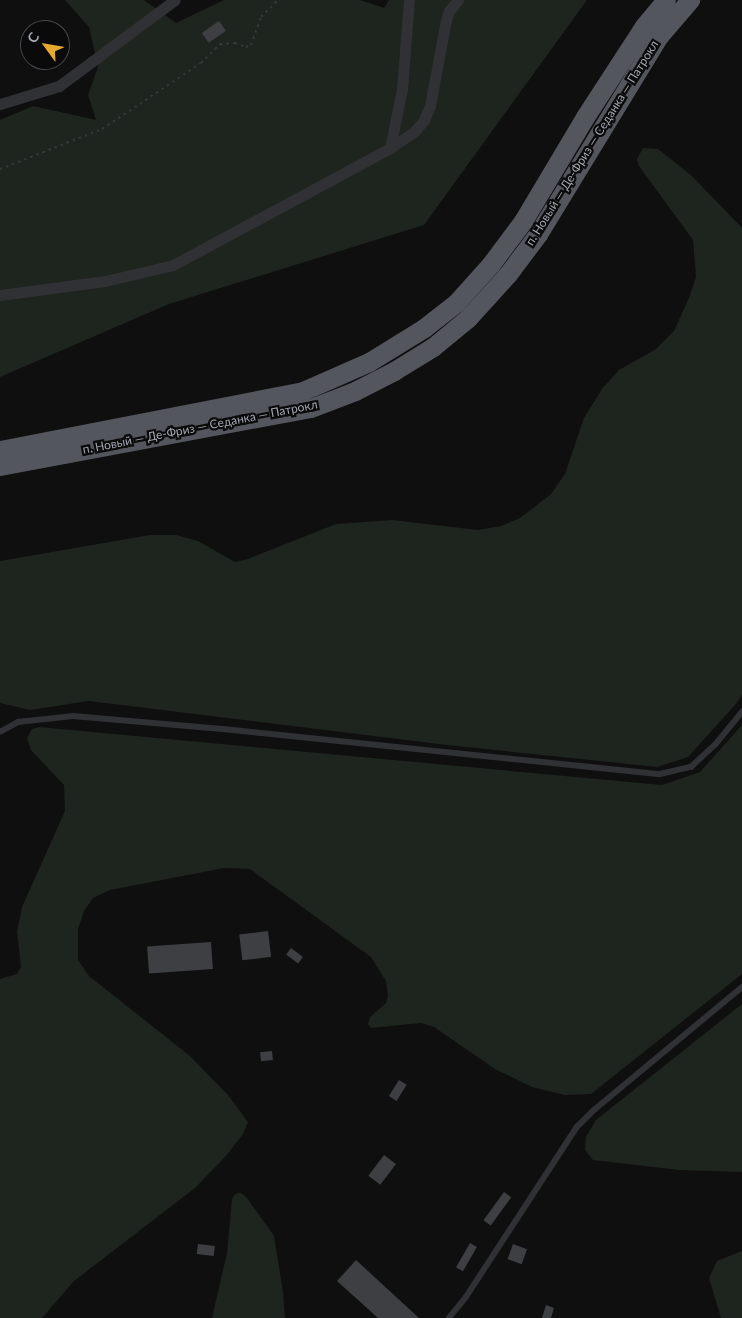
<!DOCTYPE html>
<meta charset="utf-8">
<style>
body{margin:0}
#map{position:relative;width:742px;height:1318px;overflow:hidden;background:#0f0f10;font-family:Lato,sans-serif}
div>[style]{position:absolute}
.green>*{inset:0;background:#1e241e}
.building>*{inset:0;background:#3e3f43;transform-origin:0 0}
.path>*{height:2px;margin-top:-1px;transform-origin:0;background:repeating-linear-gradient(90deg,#36383c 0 2.5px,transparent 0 6.5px)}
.service>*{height:5.5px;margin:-2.75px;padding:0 2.75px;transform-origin:2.75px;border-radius:2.75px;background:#303135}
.minor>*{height:11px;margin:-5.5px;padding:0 5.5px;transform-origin:5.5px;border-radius:5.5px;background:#303135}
.trunk>*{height:19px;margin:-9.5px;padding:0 9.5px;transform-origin:9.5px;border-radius:9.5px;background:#54565d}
span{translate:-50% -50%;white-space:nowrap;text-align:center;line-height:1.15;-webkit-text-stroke:4.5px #0a0a0b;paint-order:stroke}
.street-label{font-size:12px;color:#a1a6b0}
.north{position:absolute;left:20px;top:20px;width:50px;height:50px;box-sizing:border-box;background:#0a0a0b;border:1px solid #46484d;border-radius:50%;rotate:302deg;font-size:14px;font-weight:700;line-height:20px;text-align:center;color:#a1a6b0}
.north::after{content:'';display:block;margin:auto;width:18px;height:22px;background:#e7a830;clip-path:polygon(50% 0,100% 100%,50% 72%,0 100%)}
</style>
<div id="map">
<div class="green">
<i style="clip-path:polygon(65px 0,144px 0,176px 23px,224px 0,360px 0,384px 8px,389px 0,587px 0,424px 225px,169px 304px,0 377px,0 120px,33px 106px,96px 120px,88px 95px,98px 67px,89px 27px)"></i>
<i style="clip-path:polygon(643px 148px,658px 149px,692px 176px,742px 228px,742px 695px,735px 705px,688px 757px,657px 767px,447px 745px,89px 701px,30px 710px,0 703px,0 561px,150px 535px,176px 535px,198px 541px,235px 562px,248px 559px,336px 524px,392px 520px,478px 530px,501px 526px,520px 518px,551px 494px,565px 474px,584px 418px,602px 389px,619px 370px,656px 349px,674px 331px,689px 298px,696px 277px,693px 240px,639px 166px,637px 159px)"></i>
<i style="clip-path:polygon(742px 725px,742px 974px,591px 1094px,565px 1095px,532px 1087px,495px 1069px,434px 1027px,421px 1023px,371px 1028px,368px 1024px,370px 1017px,386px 1003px,388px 996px,386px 981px,371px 957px,250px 869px,224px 868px,110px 890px,93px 898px,84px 911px,78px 929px,78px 960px,89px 976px,190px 1056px,228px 1095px,248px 1122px,243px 1134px,226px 1156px,195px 1188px,74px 1281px,42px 1318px,0 1318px,0 979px,17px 974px,21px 967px,17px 932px,22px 907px,65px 811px,64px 785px,31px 750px,27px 738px,32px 729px,39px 727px,662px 785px,700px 772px)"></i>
<i style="clip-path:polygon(742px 1004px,742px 1172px,679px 1170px,593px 1160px,585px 1150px,586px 1137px,596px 1120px)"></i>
<i style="clip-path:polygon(241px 1193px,247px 1198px,274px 1236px,283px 1292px,285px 1318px,212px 1318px,227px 1253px,232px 1199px,235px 1194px)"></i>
<i style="clip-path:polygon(742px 1251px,742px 1318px,721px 1318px,709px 1278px,717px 1261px)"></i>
</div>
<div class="building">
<i style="left:219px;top:21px;width:12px;height:21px;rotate:55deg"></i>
<i style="left:268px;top:931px;width:26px;height:29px;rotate:83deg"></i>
<i style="left:211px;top:942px;width:27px;height:64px;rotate:86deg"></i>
<i style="left:291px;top:948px;width:15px;height:8px;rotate:37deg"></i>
<i style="left:272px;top:1051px;width:9px;height:12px;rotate:84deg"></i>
<i style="left:399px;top:1080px;width:9px;height:19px;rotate:32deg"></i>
<i style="left:384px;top:1155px;width:15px;height:26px;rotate:37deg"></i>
<i style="left:504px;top:1192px;width:9px;height:35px;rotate:36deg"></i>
<i style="left:470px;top:1243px;width:8px;height:28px;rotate:30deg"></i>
<i style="left:198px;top:1244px;width:17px;height:10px;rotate:7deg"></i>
<i style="left:513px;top:1244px;width:15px;height:16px;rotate:20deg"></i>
<i style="clip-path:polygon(356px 1260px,419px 1318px,378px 1318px,337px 1281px)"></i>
<i style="clip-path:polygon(546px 1305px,554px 1308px,551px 1318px,542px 1318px)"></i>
</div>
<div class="path">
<i style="left:0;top:169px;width:110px;rotate:-21.4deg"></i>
<i style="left:102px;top:129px;width:119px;rotate:-33.7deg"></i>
<i style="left:201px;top:63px;width:27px;rotate:-45deg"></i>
<i style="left:220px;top:44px;width:15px;rotate:-4deg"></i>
<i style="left:235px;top:43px;width:12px;rotate:20deg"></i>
<i style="left:246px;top:47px;width:5px;rotate:-22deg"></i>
<i style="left:251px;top:45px;width:30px;rotate:-70deg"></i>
<i style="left:261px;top:17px;width:24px;rotate:-45deg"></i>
</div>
<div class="service">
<i style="left:0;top:732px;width:21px;rotate:-29deg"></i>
<i style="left:18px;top:722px;width:55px;rotate:-6.2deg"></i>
<i style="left:73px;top:716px;width:161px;rotate:5deg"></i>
<i style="left:233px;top:730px;width:429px;rotate:5.9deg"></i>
<i style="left:660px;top:774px;width:32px;rotate:-13deg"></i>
<i style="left:691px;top:767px;width:33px;rotate:-43deg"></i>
<i style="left:715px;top:745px;width:43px;rotate:-50.7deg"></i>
<i style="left:449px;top:1318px;width:27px;rotate:-51deg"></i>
<i style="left:466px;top:1297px;width:202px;rotate:-56.9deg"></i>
<i style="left:576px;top:1128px;width:25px;rotate:-45deg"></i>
<i style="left:594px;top:1110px;width:192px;rotate:-39.7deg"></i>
</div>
<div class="minor">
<i style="left:0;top:104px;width:62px;rotate:-17deg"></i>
<i style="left:59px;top:86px;width:144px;rotate:-36.6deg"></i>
<i style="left:390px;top:148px;width:60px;rotate:-78.5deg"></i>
<i style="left:402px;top:89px;width:89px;rotate:-85.5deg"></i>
<i style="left:0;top:295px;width:106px;rotate:-7.6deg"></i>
<i style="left:105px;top:281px;width:70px;rotate:-13.2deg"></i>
<i style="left:173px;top:265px;width:247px;rotate:-28.3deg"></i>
<i style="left:390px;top:148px;width:29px;rotate:-34deg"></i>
<i style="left:414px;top:132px;width:16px;rotate:-50deg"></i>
<i style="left:424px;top:120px;width:15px;rotate:-67deg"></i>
<i style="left:430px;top:106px;width:87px;rotate:-79.5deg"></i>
<i style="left:446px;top:20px;width:9px;rotate:-72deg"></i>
<i style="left:449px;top:11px;width:14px;rotate:-51deg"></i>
</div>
<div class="trunk">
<i style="left:0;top:450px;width:309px;rotate:-11deg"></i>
<i style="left:303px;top:391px;width:72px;rotate:-23.7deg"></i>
<i style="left:369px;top:362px;width:65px;rotate:-31.7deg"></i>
<i style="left:424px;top:328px;width:41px;rotate:-38deg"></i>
<i style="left:456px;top:303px;width:52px;rotate:-48.1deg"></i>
<i style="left:491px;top:264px;width:54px;rotate:-53.3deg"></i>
<i style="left:523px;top:221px;width:121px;rotate:-59.2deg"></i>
<i style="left:585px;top:117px;width:108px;rotate:-57deg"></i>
<i style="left:644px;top:26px;width:34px;rotate:-50deg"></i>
<i style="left:0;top:466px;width:316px;rotate:-10.6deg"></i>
<i style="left:311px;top:408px;width:47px;rotate:-21.1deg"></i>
<i style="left:355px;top:391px;width:44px;rotate:-27.1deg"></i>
<i style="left:394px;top:371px;width:46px;rotate:-31.6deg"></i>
<i style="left:433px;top:347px;width:45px;rotate:-39.6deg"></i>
<i style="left:468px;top:318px;width:59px;rotate:-47.7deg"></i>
<i style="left:508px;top:274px;width:50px;rotate:-53.1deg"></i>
<i style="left:538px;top:234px;width:232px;rotate:-58.6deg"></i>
<i style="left:659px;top:36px;width:48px;rotate:-49.3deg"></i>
</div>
<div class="street-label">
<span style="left:592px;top:143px;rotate:-58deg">п. Новый — Де-Фриз — Седанка — Патрокл</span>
<span style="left:200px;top:427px;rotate:-11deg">п. Новый — Де-Фриз — Седанка — Патрокл</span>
</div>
<div class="north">С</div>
</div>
